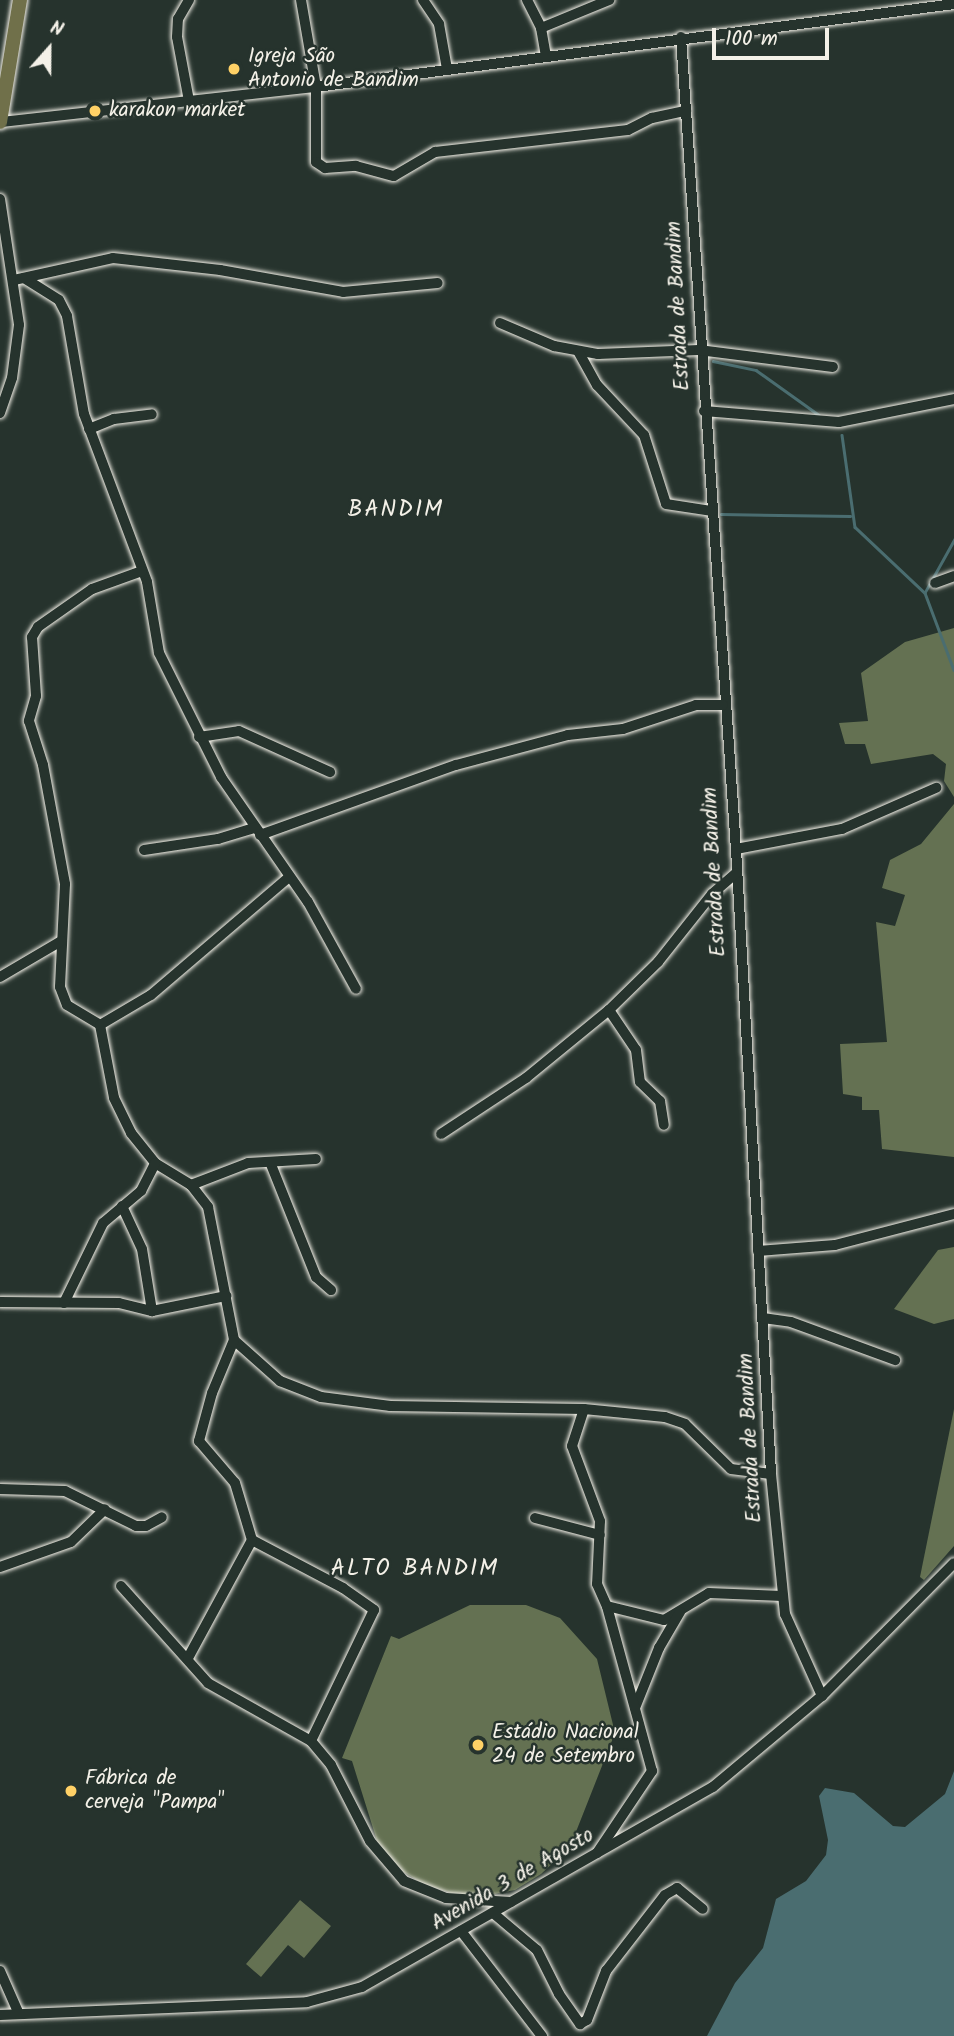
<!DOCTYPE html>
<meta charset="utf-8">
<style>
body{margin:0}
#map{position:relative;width:954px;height:2036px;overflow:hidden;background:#26332d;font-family:Kalam,sans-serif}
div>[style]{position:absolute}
.green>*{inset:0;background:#647152}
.water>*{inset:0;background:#4a6d70}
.stream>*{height:2.5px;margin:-1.25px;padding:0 1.25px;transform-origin:1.25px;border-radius:1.25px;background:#4a6d70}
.roads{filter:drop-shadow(0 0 2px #f4f1e8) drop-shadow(0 0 2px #f4f1e8)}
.minor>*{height:10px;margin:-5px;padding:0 5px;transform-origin:5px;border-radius:5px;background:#26332d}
.major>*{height:14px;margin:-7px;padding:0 7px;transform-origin:7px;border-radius:7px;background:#70704a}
.dots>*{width:19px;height:19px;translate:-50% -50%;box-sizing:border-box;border:4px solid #26332d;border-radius:50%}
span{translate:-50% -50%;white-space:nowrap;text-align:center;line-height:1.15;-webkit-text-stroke:5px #26332d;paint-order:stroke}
.poi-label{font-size:21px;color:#f4f1e8}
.left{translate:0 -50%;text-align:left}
.street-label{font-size:21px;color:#f4f1e8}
.neighbourhood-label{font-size:23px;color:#f4f1e8;letter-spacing:2px}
.north{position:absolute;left:14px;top:14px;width:70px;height:70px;-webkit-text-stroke:5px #26332d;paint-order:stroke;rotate:21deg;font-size:19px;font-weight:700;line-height:28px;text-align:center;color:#f4f1e8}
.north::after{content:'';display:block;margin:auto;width:24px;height:32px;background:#f4f1e8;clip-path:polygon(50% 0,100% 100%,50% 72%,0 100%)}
.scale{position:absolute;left:712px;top:28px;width:117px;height:32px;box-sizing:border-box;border:4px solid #f4f1e8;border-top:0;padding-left:9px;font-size:21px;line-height:24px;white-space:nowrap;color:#f4f1e8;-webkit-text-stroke:5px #26332d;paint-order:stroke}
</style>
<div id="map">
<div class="green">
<i style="clip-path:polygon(954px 628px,954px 797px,944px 781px,946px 764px,933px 754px,871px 764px,865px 744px,845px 744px,839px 723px,868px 721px,861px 673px,905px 642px)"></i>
<i style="clip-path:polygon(954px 804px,954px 1157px,882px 1149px,879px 1110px,862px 1110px,862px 1097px,843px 1094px,840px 1044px,887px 1042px,876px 922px,895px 926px,905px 895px,882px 888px,890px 860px,921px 844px)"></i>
<i style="clip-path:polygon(954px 1247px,954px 1319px,934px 1324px,894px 1309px,938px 1250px)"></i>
<i style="clip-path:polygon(954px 1409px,954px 1546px,924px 1580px,920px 1577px)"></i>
<i style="clip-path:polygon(470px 1605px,526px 1605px,560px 1618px,597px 1659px,615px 1733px,570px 1847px,541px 1874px,515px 1890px,489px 1895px,455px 1894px,425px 1885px,399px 1869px,378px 1844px,352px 1761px,342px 1758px,391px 1636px,399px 1639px)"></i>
<i style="clip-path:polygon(300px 1900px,331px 1926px,304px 1958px,288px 1945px,261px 1977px,246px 1964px)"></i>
</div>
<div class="water">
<i style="clip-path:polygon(954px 1771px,954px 2036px,707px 2036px,735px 1983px,763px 1948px,776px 1899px,806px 1881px,826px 1855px,828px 1840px,819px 1796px,825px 1788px,854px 1793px,893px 1826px,905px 1827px,945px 1794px)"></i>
</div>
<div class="stream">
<i style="left:713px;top:361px;width:44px;rotate:11.8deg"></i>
<i style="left:756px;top:370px;width:77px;rotate:35.5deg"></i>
<i style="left:842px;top:435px;width:93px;rotate:82deg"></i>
<i style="left:855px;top:527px;width:96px;rotate:43.3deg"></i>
<i style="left:925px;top:593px;width:82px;rotate:69.4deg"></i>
<i style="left:721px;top:514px;width:129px;rotate:0.9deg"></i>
<i style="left:925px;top:592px;width:60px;rotate:-60.9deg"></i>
</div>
<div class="roads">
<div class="minor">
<i style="left:301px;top:0;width:88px;rotate:80.2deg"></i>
<i style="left:316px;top:87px;width:75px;rotate:90deg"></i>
<i style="left:316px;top:162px;width:11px;rotate:34deg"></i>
<i style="left:325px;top:168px;width:31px;rotate:-4deg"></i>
<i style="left:356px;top:166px;width:39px;rotate:15deg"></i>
<i style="left:394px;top:176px;width:48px;rotate:-30.3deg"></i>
<i style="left:435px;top:152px;width:194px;rotate:-6.5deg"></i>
<i style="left:628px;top:130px;width:27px;rotate:-27deg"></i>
<i style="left:652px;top:118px;width:35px;rotate:-12deg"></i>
<i style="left:423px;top:0;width:29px;rotate:56deg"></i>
<i style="left:439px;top:24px;width:46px;rotate:79.9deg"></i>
<i style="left:527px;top:0;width:31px;rotate:63deg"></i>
<i style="left:541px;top:28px;width:28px;rotate:80deg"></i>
<i style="left:541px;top:28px;width:74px;rotate:-22.4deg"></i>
<i style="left:681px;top:37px;width:814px;rotate:86.13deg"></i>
<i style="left:736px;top:849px;width:626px;rotate:86.79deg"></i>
<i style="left:771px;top:1474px;width:141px;rotate:84.3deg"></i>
<i style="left:785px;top:1614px;width:90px;rotate:65.7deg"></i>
<i style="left:189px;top:101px;width:65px;rotate:-100.6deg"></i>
<i style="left:177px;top:37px;width:18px;rotate:-87deg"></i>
<i style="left:178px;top:19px;width:22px;rotate:-60deg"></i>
<i style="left:2px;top:122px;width:316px;rotate:-6.4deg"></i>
<i style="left:316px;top:87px;width:643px;rotate:-7.41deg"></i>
<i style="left:0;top:199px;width:127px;rotate:81.4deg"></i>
<i style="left:19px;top:325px;width:53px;rotate:97.5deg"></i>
<i style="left:12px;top:378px;width:37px;rotate:109deg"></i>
<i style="left:24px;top:278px;width:41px;rotate:32.2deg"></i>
<i style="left:59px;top:300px;width:18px;rotate:63deg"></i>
<i style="left:67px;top:316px;width:99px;rotate:80.2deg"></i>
<i style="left:84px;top:414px;width:179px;rotate:69.4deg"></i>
<i style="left:147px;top:582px;width:72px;rotate:80.4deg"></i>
<i style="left:159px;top:653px;width:139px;rotate:63.4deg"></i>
<i style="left:221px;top:777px;width:152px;rotate:55.2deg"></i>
<i style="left:308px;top:902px;width:99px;rotate:61.1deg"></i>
<i style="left:14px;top:280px;width:101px;rotate:-12.5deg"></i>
<i style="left:113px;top:258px;width:108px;rotate:6.4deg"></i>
<i style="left:220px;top:270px;width:125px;rotate:10.1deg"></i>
<i style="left:343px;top:292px;width:95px;rotate:-5.4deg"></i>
<i style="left:500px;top:323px;width:59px;rotate:23.1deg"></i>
<i style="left:554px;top:346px;width:45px;rotate:10.3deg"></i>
<i style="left:598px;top:354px;width:101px;rotate:-2.3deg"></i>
<i style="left:699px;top:350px;width:135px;rotate:7.2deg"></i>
<i style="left:578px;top:351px;width:39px;rotate:61deg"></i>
<i style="left:597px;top:385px;width:69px;rotate:46.8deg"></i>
<i style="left:644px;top:435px;width:72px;rotate:72.3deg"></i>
<i style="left:666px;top:504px;width:47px;rotate:8.7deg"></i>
<i style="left:704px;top:411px;width:135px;rotate:4.7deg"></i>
<i style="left:839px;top:422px;width:117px;rotate:-11.3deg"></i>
<i style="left:89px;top:429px;width:27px;rotate:-22deg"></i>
<i style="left:114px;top:419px;width:38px;rotate:-7deg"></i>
<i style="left:142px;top:571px;width:53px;rotate:160.2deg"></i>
<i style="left:92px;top:589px;width:66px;rotate:144.9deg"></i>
<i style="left:38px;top:627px;width:12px;rotate:121deg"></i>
<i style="left:32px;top:637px;width:59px;rotate:86.1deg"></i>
<i style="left:36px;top:696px;width:26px;rotate:106deg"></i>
<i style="left:29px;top:721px;width:46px;rotate:72.3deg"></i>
<i style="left:43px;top:765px;width:121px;rotate:79.5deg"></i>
<i style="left:65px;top:884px;width:103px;rotate:92.8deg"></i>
<i style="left:60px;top:987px;width:19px;rotate:69deg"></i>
<i style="left:67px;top:1005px;width:39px;rotate:31deg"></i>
<i style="left:100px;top:1025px;width:74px;rotate:79.1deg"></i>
<i style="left:114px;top:1098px;width:39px;rotate:64deg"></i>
<i style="left:131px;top:1133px;width:38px;rotate:51deg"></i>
<i style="left:155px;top:1163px;width:42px;rotate:31.4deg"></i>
<i style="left:191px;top:1185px;width:28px;rotate:52deg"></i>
<i style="left:208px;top:1207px;width:136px;rotate:78.9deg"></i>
<i style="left:234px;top:1340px;width:62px;rotate:41.7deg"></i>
<i style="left:280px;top:1381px;width:44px;rotate:21.3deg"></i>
<i style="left:321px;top:1397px;width:70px;rotate:7.4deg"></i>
<i style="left:390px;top:1406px;width:194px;rotate:0.9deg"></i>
<i style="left:584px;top:1409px;width:81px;rotate:5.6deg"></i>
<i style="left:665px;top:1417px;width:21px;rotate:19deg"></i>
<i style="left:685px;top:1424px;width:64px;rotate:44.4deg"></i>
<i style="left:731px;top:1469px;width:40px;rotate:7.1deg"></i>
<i style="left:935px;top:583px;width:20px;rotate:-20deg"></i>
<i style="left:199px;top:737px;width:40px;rotate:-8.5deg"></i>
<i style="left:239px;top:731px;width:100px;rotate:24.3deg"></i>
<i style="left:260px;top:835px;width:208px;rotate:-19.7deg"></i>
<i style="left:456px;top:765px;width:116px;rotate:-15deg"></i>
<i style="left:568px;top:735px;width:55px;rotate:-6.2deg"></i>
<i style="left:623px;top:729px;width:77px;rotate:-18.2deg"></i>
<i style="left:696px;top:705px;width:27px"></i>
<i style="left:736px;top:849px;width:108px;rotate:-10.7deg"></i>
<i style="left:842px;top:829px;width:103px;rotate:-23.6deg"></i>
<i style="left:144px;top:850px;width:75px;rotate:-8.5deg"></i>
<i style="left:218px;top:839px;width:39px;rotate:-17deg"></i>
<i style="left:0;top:977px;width:71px;rotate:-30.5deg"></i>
<i style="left:609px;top:1010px;width:48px;rotate:56deg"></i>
<i style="left:636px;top:1050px;width:32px;rotate:83deg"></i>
<i style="left:640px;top:1082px;width:28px;rotate:44deg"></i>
<i style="left:660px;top:1101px;width:24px;rotate:81deg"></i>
<i style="left:100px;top:1025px;width:59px;rotate:-30.5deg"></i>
<i style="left:151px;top:995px;width:182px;rotate:-40.5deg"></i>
<i style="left:441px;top:1134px;width:102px;rotate:-33.4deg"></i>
<i style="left:526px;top:1078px;width:107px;rotate:-39.3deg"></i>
<i style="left:609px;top:1010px;width:69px;rotate:-44.4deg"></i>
<i style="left:658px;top:962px;width:87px;rotate:-51.5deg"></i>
<i style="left:712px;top:894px;width:32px;rotate:-41deg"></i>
<i style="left:270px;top:1162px;width:124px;rotate:68.2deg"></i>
<i style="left:316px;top:1277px;width:20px;rotate:41deg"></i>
<i style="left:191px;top:1185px;width:61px;rotate:-21.1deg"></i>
<i style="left:248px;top:1163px;width:68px;rotate:-3.4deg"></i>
<i style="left:122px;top:1206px;width:47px;rotate:65.1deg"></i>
<i style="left:142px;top:1249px;width:63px;rotate:80.8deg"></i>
<i style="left:758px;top:1251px;width:77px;rotate:-4.5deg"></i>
<i style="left:835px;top:1245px;width:123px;rotate:-14.6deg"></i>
<i style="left:0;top:1302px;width:119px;rotate:0.5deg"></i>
<i style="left:119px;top:1303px;width:34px;rotate:14deg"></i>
<i style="left:152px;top:1311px;width:76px;rotate:-11.5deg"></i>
<i style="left:64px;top:1303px;width:89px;rotate:-64deg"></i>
<i style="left:103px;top:1223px;width:50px;rotate:-40.1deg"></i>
<i style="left:141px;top:1191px;width:31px;rotate:-63deg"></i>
<i style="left:763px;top:1318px;width:28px;rotate:8deg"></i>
<i style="left:791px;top:1322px;width:111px;rotate:20.1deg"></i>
<i style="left:234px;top:1340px;width:57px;rotate:112.5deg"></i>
<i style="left:212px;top:1393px;width:50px;rotate:105.2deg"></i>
<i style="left:199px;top:1441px;width:55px;rotate:49.4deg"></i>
<i style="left:235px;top:1483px;width:59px;rotate:73.4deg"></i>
<i style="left:252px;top:1540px;width:103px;rotate:27.8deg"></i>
<i style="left:343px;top:1588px;width:38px;rotate:35deg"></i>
<i style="left:374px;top:1610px;width:145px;rotate:115.7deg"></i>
<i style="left:311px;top:1741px;width:31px;rotate:50deg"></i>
<i style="left:331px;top:1765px;width:85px;rotate:62.8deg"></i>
<i style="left:370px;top:1841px;width:52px;rotate:49.6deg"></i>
<i style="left:404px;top:1881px;width:45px;rotate:22deg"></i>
<i style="left:446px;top:1898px;width:65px;rotate:3.5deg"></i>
<i style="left:584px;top:1409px;width:39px;rotate:108deg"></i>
<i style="left:572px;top:1446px;width:80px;rotate:69.5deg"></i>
<i style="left:600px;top:1521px;width:63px;rotate:92.7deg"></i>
<i style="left:597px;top:1584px;width:24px;rotate:66deg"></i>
<i style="left:607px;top:1606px;width:59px;rotate:13.8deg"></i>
<i style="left:664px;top:1620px;width:52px;rotate:-31deg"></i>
<i style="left:709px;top:1593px;width:73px;rotate:2.4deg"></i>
<i style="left:0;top:1489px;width:65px;rotate:1.8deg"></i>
<i style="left:65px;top:1491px;width:79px;rotate:26.2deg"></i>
<i style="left:136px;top:1526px;width:10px"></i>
<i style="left:146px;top:1526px;width:18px;rotate:-29deg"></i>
<i style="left:535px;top:1518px;width:67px;rotate:14.7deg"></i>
<i style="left:0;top:1567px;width:75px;rotate:-19.4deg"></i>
<i style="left:71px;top:1542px;width:47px;rotate:-44.1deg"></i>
<i style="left:121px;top:1586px;width:130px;rotate:48.1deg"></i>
<i style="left:208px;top:1683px;width:118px;rotate:29.4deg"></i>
<i style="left:188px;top:1658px;width:134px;rotate:-61.5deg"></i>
<i style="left:635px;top:1708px;width:65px;rotate:-68.2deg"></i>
<i style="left:659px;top:1648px;width:42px;rotate:-59.7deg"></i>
<i style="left:597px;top:1853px;width:99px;rotate:-56.1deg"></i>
<i style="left:652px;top:1771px;width:171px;rotate:-105.3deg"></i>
<i style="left:493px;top:1913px;width:57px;rotate:40.1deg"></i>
<i style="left:537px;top:1950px;width:49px;rotate:63.4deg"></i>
<i style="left:559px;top:1994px;width:37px;rotate:55deg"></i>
<i style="left:580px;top:2024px;width:8px;rotate:-30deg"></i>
<i style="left:587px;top:2020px;width:53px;rotate:-68.8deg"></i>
<i style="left:606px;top:1971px;width:96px;rotate:-52.2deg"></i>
<i style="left:665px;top:1895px;width:14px;rotate:-30deg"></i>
<i style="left:677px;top:1888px;width:33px;rotate:39deg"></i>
<i style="left:461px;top:1931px;width:133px;rotate:52.4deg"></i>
<i style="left:0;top:1971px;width:47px;rotate:66.2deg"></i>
<i style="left:0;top:2015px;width:307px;rotate:-2.4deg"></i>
<i style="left:307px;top:2002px;width:57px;rotate:-15.3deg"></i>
<i style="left:362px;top:1987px;width:404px;rotate:-29.7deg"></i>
<i style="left:713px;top:1787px;width:142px;rotate:-39.9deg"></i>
<i style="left:822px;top:1696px;width:187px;rotate:-45.2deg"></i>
</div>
<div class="major">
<i style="left:0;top:122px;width:124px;rotate:-80.7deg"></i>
</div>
</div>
<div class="dots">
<i style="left:234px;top:69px;background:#ffd166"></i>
<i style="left:95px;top:111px;background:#ffd166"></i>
<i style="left:478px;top:1745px;background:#ffd166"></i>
<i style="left:71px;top:1791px;background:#ffd166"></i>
</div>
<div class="poi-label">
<span class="left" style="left:248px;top:69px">Igreja São<br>Antonio de Bandim</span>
<span class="left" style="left:109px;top:111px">karakon market</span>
<span class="left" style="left:492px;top:1745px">Estádio Nacional<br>24 de Setembro</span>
<span class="left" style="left:85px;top:1791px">Fábrica de<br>cerveja "Pampa"</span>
</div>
<div class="street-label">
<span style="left:679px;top:306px;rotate:-93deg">Estrada de Bandim</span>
<span style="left:715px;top:872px;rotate:-93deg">Estrada de Bandim</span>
<span style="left:751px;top:1438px;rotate:-93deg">Estrada de Bandim</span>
<span style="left:513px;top:1880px;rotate:-30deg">Avenida 3 de Agosto</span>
</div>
<div class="neighbourhood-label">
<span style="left:396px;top:510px">BANDIM</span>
<span style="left:415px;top:1569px">ALTO BANDIM</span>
</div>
<div class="north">N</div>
<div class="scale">100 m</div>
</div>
